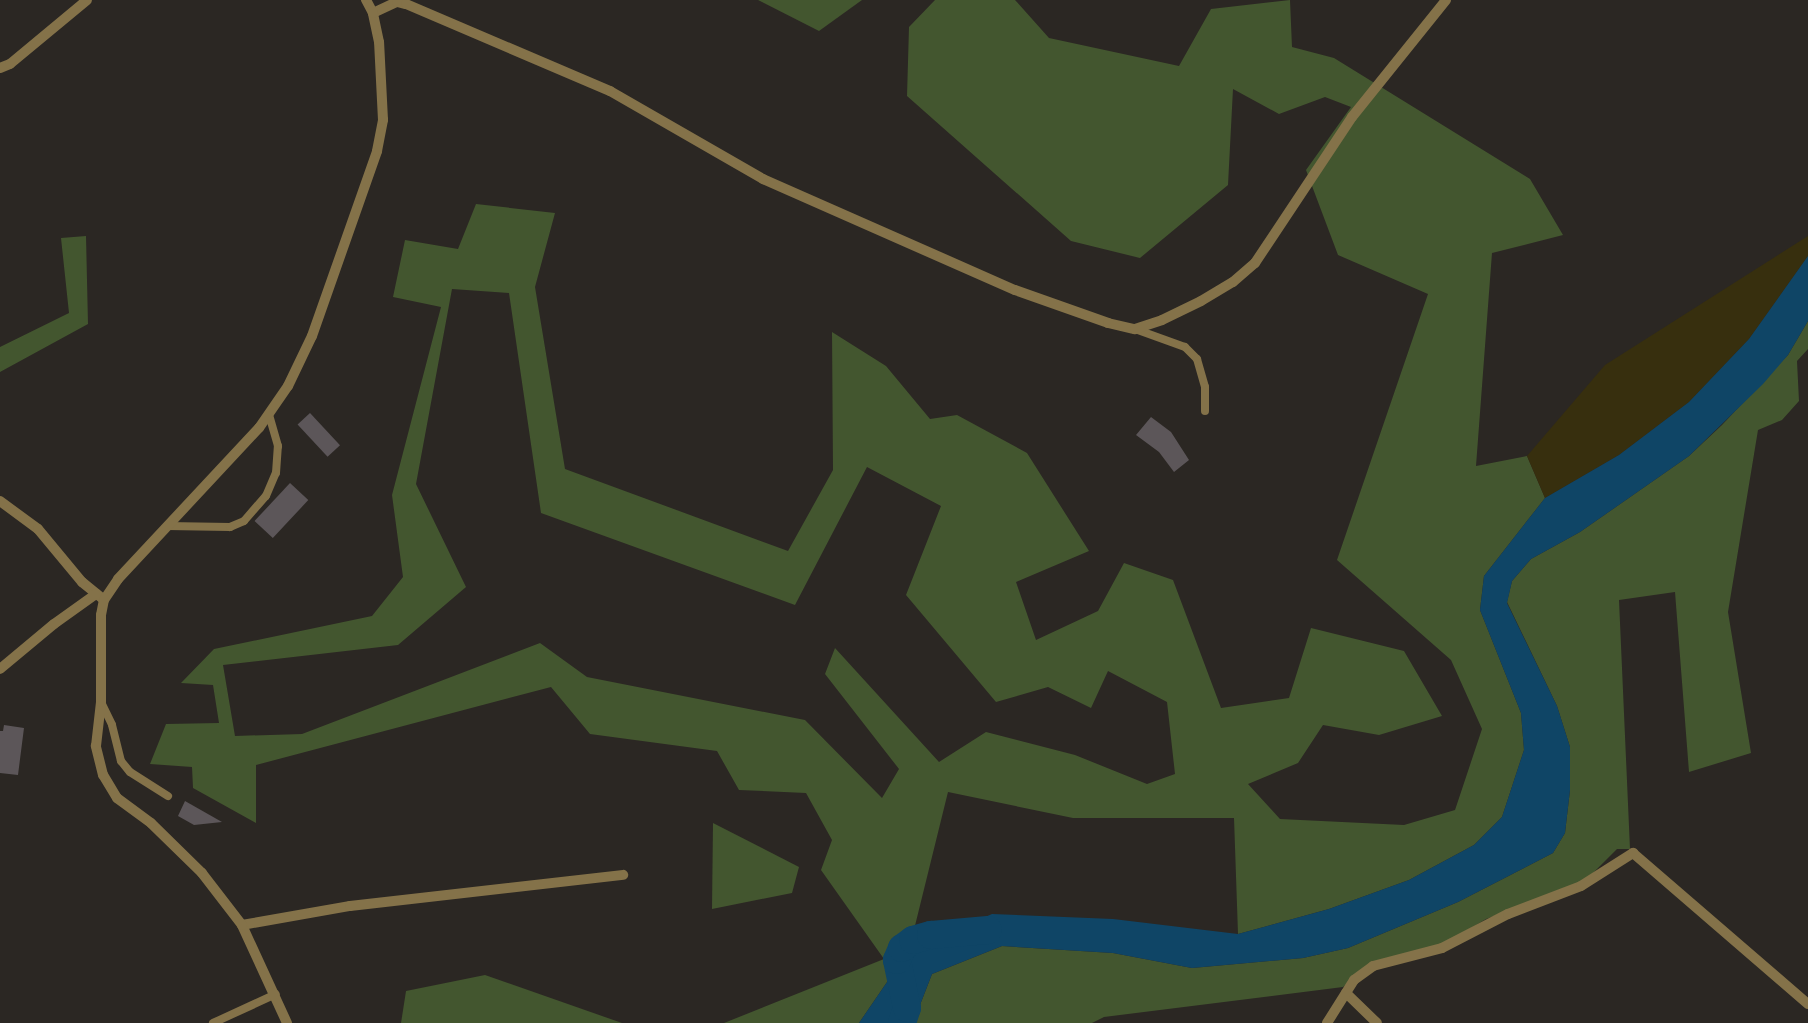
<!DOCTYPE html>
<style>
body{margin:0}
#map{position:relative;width:1808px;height:1023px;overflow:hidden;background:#2b2723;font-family:"Source Sans 3",sans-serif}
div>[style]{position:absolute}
.green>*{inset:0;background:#43562f}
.sand>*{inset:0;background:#372f0e}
.water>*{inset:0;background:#0f4566}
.river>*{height:28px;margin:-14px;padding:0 14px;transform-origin:14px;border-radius:14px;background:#0f4566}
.building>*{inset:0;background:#5c5659;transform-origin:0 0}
.lane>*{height:8px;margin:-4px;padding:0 4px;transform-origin:4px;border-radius:4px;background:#847249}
.street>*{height:10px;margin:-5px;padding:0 5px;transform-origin:5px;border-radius:5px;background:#847249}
span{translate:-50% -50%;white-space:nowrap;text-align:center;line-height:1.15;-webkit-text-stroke:5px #2b2723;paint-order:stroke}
</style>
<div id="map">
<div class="green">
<i style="clip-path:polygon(758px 0,862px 0,819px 31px)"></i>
<i style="clip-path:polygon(evenodd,935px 0,1015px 0,1049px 38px,1179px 66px,1211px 9px,1290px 0,1292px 47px,1334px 58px,1530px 179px,1563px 235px,1492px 253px,1476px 466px,1527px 456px,1545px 498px,1484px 576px,1480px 610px,1521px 713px,1524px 750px,1502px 817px,1474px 845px,1409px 880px,1329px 909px,1238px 934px,1234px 818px,1073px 818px,948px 792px,909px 950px,859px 1023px,724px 1023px,884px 959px,821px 870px,832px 840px,806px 793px,739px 790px,717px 751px,590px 734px,551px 687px,256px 765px,256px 823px,193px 788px,192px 767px,150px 764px,166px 724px,219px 723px,213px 685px,181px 683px,214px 649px,372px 616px,403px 577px,392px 495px,441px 307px,393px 297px,405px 240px,458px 249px,476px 204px,555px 213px,535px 287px,565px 469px,788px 551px,833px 470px,832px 332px,886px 366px,930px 419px,957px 415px,1027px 453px,1089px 551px,1016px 582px,1036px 640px,1098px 611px,1124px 563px,1173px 580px,1221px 708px,1289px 698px,1311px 628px,1404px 651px,1442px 716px,1379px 735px,1323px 725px,1298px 763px,1248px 784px,1280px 819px,1404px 825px,1455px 810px,1482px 729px,1451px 660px,1337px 560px,1428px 294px,1338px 255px,1306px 170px,1351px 107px,1325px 97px,1279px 114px,1233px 89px,1228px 185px,1140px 258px,1071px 241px,907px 96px,909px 27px,935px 0,452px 289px,509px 293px,541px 513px,795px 605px,867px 467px,941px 506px,906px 595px,996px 702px,1048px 687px,1091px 708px,1108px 671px,1167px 702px,1175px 774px,1147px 784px,1075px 755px,986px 732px,939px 762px,835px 648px,825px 674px,899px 769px,882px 798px,805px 720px,587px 677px,540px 643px,302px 734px,235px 736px,223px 665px,398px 645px,466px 587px,416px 484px,452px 289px)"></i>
<i style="clip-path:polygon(86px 236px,88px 324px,0 372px,0 347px,69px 313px,61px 238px)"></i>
<i style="clip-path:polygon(1808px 321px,1808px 349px,1797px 361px,1799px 401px,1782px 420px,1758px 430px,1728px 612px,1751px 753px,1689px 772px,1675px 592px,1619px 600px,1630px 849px,1617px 849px,1585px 881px,1486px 919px,1436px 949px,1372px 963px,1343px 987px,1104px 1017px,1092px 1023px,913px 1023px,932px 974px,1002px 946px,1113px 953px,1192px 968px,1303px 958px,1348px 948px,1458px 902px,1553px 853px,1565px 833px,1570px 790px,1570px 747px,1557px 706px,1507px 602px,1512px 581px,1531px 559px,1580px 532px,1689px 456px,1722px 425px,1788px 355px)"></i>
<i style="clip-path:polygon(713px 823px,799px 867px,792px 893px,712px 909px)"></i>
<i style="clip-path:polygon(485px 975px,622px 1023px,401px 1023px,406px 991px)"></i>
</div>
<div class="sand">
<i style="clip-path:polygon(1808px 236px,1808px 256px,1749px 339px,1689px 402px,1619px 455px,1545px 498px,1527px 456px,1605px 365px)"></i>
</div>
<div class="water">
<i style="clip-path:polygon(1808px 256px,1808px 321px,1788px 355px,1763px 384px,1689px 456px,1580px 532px,1531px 559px,1512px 581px,1507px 603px,1557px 706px,1570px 747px,1570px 790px,1565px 833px,1553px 853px,1458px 902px,1348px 948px,1303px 958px,1192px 968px,1113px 953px,1002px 946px,932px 974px,913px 1023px,859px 1023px,909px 950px,992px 914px,1113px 919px,1238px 934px,1329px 909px,1409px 880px,1474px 845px,1502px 817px,1524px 750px,1521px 713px,1480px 610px,1484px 576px,1545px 498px,1619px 455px,1689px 402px,1749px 339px)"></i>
</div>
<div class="river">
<i style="left:902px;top:1023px;width:16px;rotate:-72deg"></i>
<i style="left:907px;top:1008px;width:49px;rotate:-101.8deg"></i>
<i style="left:897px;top:960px;width:13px;rotate:-67deg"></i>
<i style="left:902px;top:948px;width:14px;rotate:-36deg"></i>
<i style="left:913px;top:940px;width:19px;rotate:-16deg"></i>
<i style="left:931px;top:935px;width:57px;rotate:-5deg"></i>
</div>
<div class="building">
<i style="left:310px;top:413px;width:44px;height:17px;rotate:47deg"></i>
<i style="clip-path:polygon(1151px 417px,1171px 432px,1189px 460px,1174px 472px,1159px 452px,1136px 435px)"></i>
<i style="left:290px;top:483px;width:25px;height:52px;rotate:43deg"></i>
<i style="clip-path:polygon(4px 725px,24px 728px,18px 775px,0 773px,0 731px,3px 731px)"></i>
<i style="clip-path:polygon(185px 801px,222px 822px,194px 825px,178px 816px)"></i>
</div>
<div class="lane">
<i style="left:1135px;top:329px;width:53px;rotate:19.8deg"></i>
<i style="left:1185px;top:347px;width:17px;rotate:45deg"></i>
<i style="left:1197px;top:359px;width:29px;rotate:74deg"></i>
<i style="left:1205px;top:387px;width:24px;rotate:90deg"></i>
<i style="left:167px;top:526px;width:63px;rotate:0.9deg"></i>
<i style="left:230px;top:527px;width:15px;rotate:-23deg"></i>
<i style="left:244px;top:521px;width:33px;rotate:-49deg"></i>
<i style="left:266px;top:496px;width:25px;rotate:-67deg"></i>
<i style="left:276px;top:473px;width:27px;rotate:-86deg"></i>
<i style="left:278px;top:446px;width:33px;rotate:-106deg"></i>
<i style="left:101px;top:702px;width:25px;rotate:64deg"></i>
<i style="left:112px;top:725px;width:37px;rotate:76deg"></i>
<i style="left:121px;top:761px;width:14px;rotate:51deg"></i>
<i style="left:130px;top:772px;width:45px;rotate:32.3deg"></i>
<i style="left:213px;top:1023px;width:69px;rotate:-24.7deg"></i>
</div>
<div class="street">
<i style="left:373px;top:13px;width:26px;rotate:-25deg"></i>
<i style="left:397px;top:2px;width:9px;rotate:13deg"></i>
<i style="left:406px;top:4px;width:222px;rotate:23.1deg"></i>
<i style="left:610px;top:91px;width:177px;rotate:29.9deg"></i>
<i style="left:763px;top:179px;width:275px;rotate:23.8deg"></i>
<i style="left:1015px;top:290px;width:99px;rotate:19.5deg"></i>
<i style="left:1108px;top:323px;width:28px;rotate:13deg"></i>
<i style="left:1135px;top:329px;width:28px;rotate:-18deg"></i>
<i style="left:1162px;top:320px;width:43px;rotate:-26deg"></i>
<i style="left:1201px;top:301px;width:37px;rotate:-31deg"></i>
<i style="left:1233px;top:282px;width:29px;rotate:-41deg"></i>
<i style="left:1255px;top:263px;width:175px;rotate:-56.4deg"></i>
<i style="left:1352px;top:117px;width:150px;rotate:-51.2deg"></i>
<i style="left:0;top:68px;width:11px;rotate:-22deg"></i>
<i style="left:10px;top:64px;width:100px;rotate:-39.7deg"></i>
<i style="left:0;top:501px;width:47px;rotate:36.4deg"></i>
<i style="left:38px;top:529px;width:69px;rotate:50.3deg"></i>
<i style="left:82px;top:582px;width:28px;rotate:39deg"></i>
<i style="left:0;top:669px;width:70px;rotate:-39.8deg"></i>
<i style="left:54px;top:624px;width:52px;rotate:-35.5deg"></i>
<i style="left:242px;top:925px;width:110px;rotate:-10deg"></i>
<i style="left:350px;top:906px;width:275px;rotate:-6.5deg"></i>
<i style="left:1346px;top:993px;width:43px;rotate:44.1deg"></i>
<i style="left:287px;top:1023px;width:108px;rotate:-114.7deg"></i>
<i style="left:242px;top:925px;width:66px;rotate:-127.6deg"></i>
<i style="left:202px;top:873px;width:71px;rotate:-135.6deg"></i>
<i style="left:151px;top:823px;width:42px;rotate:-143.7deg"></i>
<i style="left:117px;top:798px;width:27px;rotate:-121deg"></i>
<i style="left:103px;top:775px;width:30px;rotate:-104deg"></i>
<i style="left:96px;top:746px;width:44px;rotate:-83.5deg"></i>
<i style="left:101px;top:702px;width:87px;rotate:-90deg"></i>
<i style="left:101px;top:615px;width:15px;rotate:-79deg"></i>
<i style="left:104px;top:600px;width:25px;rotate:-56deg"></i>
<i style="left:118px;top:579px;width:207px;rotate:-47deg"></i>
<i style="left:259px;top:428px;width:51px;rotate:-55.4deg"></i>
<i style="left:288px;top:386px;width:55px;rotate:-64.4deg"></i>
<i style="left:312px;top:336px;width:196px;rotate:-70.6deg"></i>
<i style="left:377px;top:151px;width:32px;rotate:-79deg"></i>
<i style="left:383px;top:120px;width:78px;rotate:-92.9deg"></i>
<i style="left:379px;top:42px;width:30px;rotate:-102deg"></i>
<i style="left:373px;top:13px;width:15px;rotate:-118deg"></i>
<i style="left:1327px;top:1023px;width:51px;rotate:-57.9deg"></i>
<i style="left:1354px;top:980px;width:24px;rotate:-36deg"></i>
<i style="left:1373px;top:966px;width:71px;rotate:-14.6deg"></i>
<i style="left:1442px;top:948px;width:74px;rotate:-27.3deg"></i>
<i style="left:1508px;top:914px;width:78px;rotate:-21deg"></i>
<i style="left:1581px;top:886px;width:62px;rotate:-32.4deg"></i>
<i style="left:1633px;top:853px;width:231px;rotate:40.8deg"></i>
</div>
</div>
